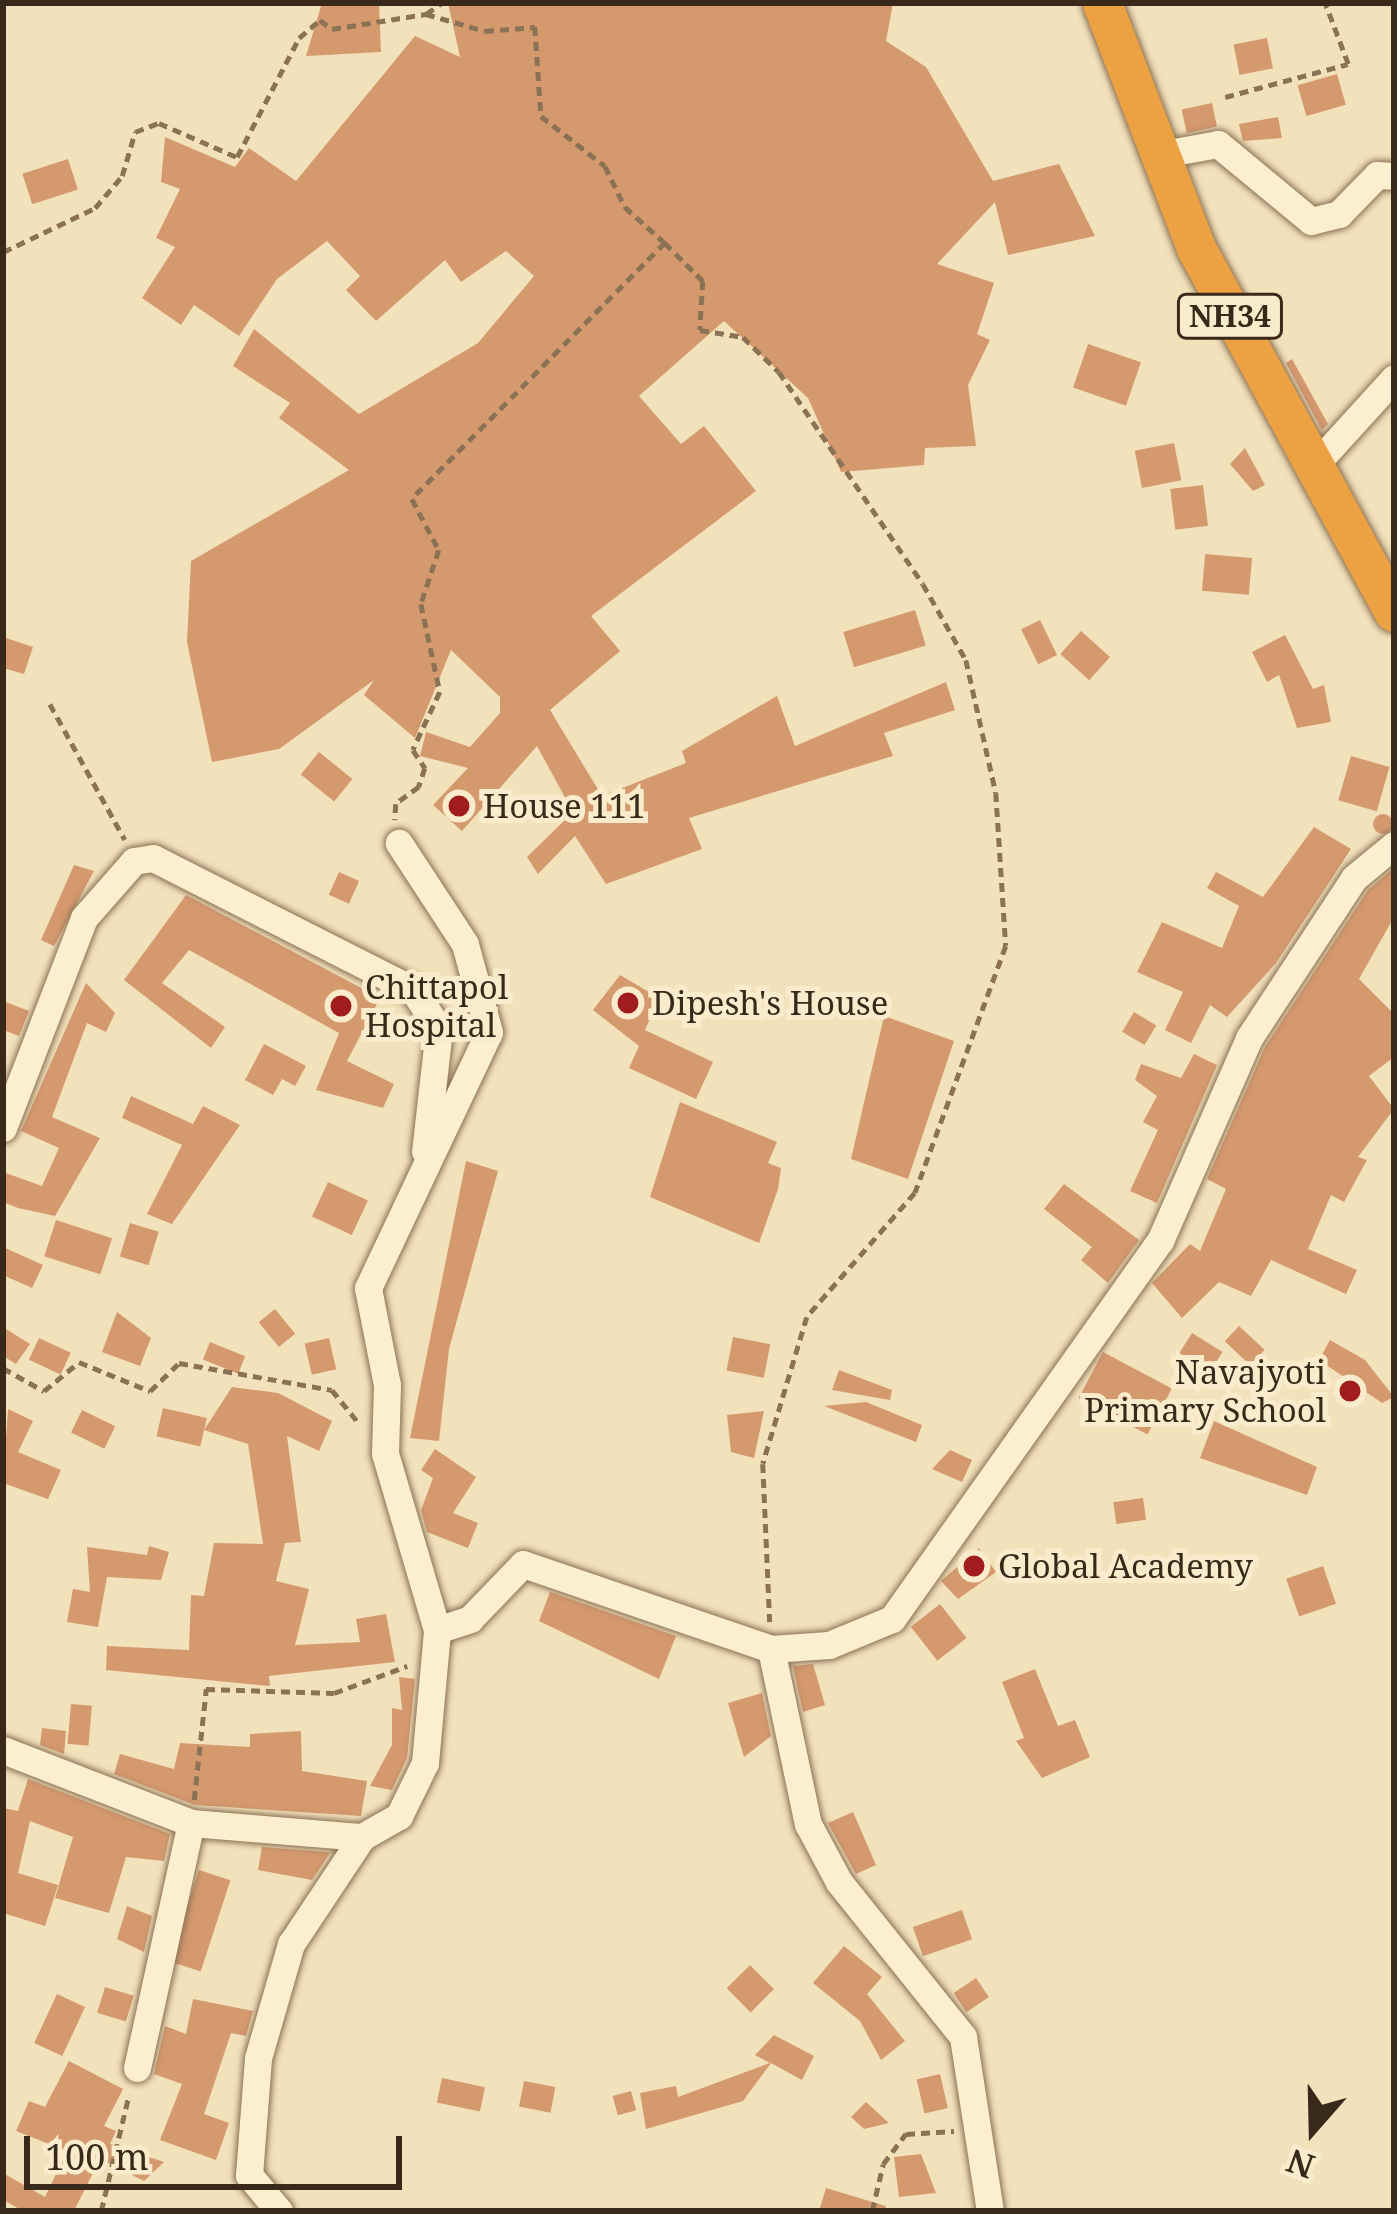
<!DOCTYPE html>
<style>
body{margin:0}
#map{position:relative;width:1397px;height:2214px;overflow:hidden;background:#f2e2bc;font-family:"Noto Serif",serif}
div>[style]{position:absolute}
.building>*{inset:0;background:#d5996e;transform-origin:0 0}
.round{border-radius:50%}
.path>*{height:4.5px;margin-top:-2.25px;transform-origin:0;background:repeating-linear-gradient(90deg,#8c7254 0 9px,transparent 0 15px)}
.roads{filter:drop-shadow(0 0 3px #8c7254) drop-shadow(0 0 3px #8c7254)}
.minor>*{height:27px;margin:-13.5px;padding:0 13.5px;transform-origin:13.5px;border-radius:13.5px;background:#fcefd0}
.highway>*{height:39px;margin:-19.5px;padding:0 19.5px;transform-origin:19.5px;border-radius:19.5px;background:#eca242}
.dots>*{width:33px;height:33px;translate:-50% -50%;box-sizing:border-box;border:6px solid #f9eccc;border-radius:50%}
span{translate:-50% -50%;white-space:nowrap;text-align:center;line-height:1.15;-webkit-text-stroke:10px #f9eccc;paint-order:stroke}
.shield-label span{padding:3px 9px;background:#f9eccc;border:3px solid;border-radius:9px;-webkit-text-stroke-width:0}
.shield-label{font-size:30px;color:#39291a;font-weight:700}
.poi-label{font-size:33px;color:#39291a}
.left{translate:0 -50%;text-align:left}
.right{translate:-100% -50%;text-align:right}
.frame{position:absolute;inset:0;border:6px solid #39291a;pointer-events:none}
.north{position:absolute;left:1253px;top:2070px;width:120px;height:120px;-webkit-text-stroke:9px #f9eccc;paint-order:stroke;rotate:200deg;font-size:33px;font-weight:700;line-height:48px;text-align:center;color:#39291a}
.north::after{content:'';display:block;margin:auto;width:42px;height:54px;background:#39291a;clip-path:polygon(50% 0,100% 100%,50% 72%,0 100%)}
.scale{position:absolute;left:24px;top:2136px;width:378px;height:54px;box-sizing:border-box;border:6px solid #39291a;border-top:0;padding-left:15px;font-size:36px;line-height:42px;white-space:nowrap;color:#39291a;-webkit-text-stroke:9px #f9eccc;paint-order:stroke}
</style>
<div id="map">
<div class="building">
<i style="clip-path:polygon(322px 3px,379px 3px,381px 52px,306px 56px)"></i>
<i style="clip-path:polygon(448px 3px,893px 3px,886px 41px,926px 67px,993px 181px,1059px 164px,1095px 236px,1008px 255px,995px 202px,937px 264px,994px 283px,977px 334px,990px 340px,968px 385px,976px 446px,925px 448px,924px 465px,841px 472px,808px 398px,724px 321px,639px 396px,681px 444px,704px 426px,756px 491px,591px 616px,620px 651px,550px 710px,602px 796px,686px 763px,682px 751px,777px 696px,795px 746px,946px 682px,955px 710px,884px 733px,893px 756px,689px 818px,702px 849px,606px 884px,575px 836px,538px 874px,527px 857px,573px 812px,537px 746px,462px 831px,433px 805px,468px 768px,420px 756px,426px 732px,470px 747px,500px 713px,500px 697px,451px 650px,415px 738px,364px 695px,374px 680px,279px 749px,212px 762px,187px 642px,191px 561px,349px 470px,279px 418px,290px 403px,233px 366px,254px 329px,359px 414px,478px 343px,534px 276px,506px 251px,461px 282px,445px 260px,376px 321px,346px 290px,360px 276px,327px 241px,277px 279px,239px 336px,194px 305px,181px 325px,142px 298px,175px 247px,156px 238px,180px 189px,161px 182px,165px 137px,235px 167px,249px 148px,296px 181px,415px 36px,460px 57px)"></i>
<i style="left:1267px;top:38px;width:31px;height:34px;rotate:79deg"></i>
<i style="left:1337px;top:74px;width:32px;height:41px;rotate:74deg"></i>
<i style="left:1212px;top:103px;width:24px;height:31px;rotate:78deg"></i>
<i style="clip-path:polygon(1278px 117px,1282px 138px,1243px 141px,1239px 124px)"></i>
<i style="left:68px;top:159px;width:32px;height:48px;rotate:72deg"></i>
<i style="left:1088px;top:344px;width:56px;height:46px;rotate:19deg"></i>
<i style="clip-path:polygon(1292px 359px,1328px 424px,1322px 430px,1286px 363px)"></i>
<i style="left:1174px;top:443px;width:38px;height:40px;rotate:79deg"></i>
<i style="clip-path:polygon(1245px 448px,1265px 485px,1253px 491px,1230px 464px)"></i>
<i style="left:1203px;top:485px;width:41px;height:33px;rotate:83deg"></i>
<i style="left:1252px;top:558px;width:37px;height:47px;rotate:95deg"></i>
<i style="left:915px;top:610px;width:37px;height:75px;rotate:73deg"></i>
<i style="left:1040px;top:620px;width:39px;height:21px;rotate:64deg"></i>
<i style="left:1081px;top:631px;width:39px;height:31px;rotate:42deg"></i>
<i style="clip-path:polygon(1285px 635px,1313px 689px,1324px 685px,1331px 722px,1297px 728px,1279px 675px,1267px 682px,1252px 652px)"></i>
<i style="clip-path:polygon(3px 637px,33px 647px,24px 674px,3px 668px)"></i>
<i style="left:319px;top:752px;width:43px;height:29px;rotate:39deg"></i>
<i style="left:1351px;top:756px;width:40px;height:46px;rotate:16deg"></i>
<i class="round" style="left:1373px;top:814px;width:20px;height:20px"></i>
<i style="clip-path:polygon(1314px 827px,1351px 849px,1276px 963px,1227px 1017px,1210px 1005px,1191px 1043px,1165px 1030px,1183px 992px,1137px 972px,1162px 922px,1222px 948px,1239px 906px,1207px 888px,1216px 872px,1263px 897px)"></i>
<i style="clip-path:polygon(74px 865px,94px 871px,54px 946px,41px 940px)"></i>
<i style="clip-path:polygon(1394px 868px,1394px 917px,1359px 979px,1394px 1014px,1394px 1057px,1369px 1076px,1394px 1109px,1358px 1157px,1367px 1160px,1344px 1202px,1331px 1195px,1308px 1249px,1357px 1270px,1346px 1294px,1271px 1260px,1251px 1296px,1219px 1282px,1182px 1318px,1152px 1283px,1190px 1244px,1200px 1251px,1226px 1189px,1207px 1179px,1265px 1047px,1368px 890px)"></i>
<i style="left:339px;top:872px;width:22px;height:25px;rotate:24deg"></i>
<i style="clip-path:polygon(186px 895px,380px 998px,347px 1061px,394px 1084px,383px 1108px,316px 1090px,339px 1033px,189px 950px,162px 983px,225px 1027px,211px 1048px,124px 980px)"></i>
<i style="clip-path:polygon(620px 975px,659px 998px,645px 1030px,713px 1062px,696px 1099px,629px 1068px,639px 1046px,593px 1010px)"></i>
<i style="clip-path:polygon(86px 983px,115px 1013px,106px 1032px,87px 1023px,52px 1117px,100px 1138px,55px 1216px,18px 1208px,3px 1202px,3px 1172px,42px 1186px,59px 1148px,21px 1131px)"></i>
<i style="clip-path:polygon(3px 1001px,29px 1011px,19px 1036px,3px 1030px)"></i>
<i style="left:1134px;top:1012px;width:26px;height:23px;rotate:31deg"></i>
<i style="clip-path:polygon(884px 1016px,954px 1041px,908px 1179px,851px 1159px)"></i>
<i style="clip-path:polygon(264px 1044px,306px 1066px,295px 1086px,282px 1079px,273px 1095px,245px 1080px)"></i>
<i style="clip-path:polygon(1194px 1054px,1217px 1065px,1157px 1203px,1130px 1191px,1158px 1130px,1143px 1122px,1157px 1096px,1135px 1080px,1141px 1064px,1181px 1078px)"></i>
<i style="clip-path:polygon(131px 1096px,193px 1124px,203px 1106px,240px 1125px,172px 1224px,147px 1214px,182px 1145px,122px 1118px)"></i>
<i style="clip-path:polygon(680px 1102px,777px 1142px,768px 1163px,781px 1168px,778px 1189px,759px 1243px,650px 1197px)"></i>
<i style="clip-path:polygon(466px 1161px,498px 1171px,449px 1349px,439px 1441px,410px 1438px)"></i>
<i style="left:328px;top:1182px;width:44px;height:38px;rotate:25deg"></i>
<i style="clip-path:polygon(1064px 1184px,1139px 1240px,1108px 1283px,1081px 1260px,1092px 1247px,1044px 1209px)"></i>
<i style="left:56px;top:1220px;width:59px;height:38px;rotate:18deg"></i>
<i style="left:130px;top:1223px;width:30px;height:35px;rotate:17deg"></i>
<i style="clip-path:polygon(3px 1247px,43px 1265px,32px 1288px,3px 1275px)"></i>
<i style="left:275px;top:1309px;width:32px;height:21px;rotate:51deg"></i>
<i style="clip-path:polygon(117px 1312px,151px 1338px,140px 1366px,102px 1352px)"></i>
<i style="left:1239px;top:1326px;width:35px;height:21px;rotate:43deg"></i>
<i style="clip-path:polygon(3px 1327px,30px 1344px,16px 1364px,3px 1356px)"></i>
<i style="left:1192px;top:1333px;width:36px;height:24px;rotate:32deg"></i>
<i style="left:733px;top:1337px;width:38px;height:34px;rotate:11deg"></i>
<i style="left:39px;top:1338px;width:35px;height:24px;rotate:25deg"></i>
<i style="left:329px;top:1338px;width:32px;height:25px;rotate:77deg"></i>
<i style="clip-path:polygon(1330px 1340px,1365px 1360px,1394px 1397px,1382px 1403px,1319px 1360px)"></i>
<i style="left:210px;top:1342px;width:38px;height:19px;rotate:22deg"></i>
<i style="left:1103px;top:1352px;width:78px;height:52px;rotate:28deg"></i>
<i style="clip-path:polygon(839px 1370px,892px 1390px,890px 1400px,832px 1390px)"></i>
<i style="clip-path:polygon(232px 1387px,278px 1393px,332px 1421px,319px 1451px,287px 1436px,301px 1542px,285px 1543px,276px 1581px,309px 1589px,295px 1645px,360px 1642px,356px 1619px,386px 1614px,395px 1662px,269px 1676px,270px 1686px,106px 1670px,107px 1646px,189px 1650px,191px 1595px,204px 1596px,214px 1543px,263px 1544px,248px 1444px,204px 1430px)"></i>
<i style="clip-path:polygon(866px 1402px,922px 1425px,916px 1442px,824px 1406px)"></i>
<i style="left:163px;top:1408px;width:45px;height:29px;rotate:13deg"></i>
<i style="clip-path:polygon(8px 1409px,33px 1421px,18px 1452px,61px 1470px,48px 1499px,3px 1483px)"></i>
<i style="left:82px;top:1410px;width:37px;height:25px;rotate:26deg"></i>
<i style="clip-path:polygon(764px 1411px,754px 1458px,731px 1452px,727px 1415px)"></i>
<i style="clip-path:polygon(1214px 1421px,1317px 1467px,1307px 1495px,1200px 1458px)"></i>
<i style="clip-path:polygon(435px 1449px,476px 1477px,453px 1513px,478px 1523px,468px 1548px,427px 1532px,421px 1510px,433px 1478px,421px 1470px)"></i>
<i style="clip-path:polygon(950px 1450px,972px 1460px,962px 1482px,932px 1469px)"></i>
<i style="left:1143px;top:1498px;width:22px;height:30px;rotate:82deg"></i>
<i style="clip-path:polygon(149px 1546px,169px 1552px,161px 1580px,107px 1577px,98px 1627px,67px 1622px,73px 1589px,90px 1592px,87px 1547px,147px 1555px)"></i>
<i style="clip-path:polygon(979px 1548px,996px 1572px,958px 1599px,941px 1581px)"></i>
<i style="left:1323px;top:1566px;width:40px;height:39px;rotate:71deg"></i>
<i style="clip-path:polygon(550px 1592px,676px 1636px,659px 1679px,539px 1621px)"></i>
<i style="left:940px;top:1604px;width:43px;height:37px;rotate:52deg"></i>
<i style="clip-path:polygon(813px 1664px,825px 1705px,803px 1712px,793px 1666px)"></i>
<i style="clip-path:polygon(1035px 1669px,1058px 1726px,1075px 1720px,1090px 1757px,1042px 1778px,1016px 1741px,1024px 1738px,1002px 1682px)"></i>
<i style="clip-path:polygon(399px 1677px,415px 1679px,407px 1758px,392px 1790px,370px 1786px,392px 1745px,392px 1708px,402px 1710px)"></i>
<i style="clip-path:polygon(762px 1693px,771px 1736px,744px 1757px,728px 1703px)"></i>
<i style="left:71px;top:1704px;width:21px;height:40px;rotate:5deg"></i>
<i style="clip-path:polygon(42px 1728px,66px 1731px,64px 1754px,40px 1745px)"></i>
<i style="clip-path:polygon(301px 1731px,302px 1771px,367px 1781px,361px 1816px,195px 1805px,114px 1774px,120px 1754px,174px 1769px,180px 1743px,250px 1747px,250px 1734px)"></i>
<i style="clip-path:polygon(28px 1779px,170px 1834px,164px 1861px,126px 1857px,109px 1913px,55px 1898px,73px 1837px,30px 1821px,18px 1873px,58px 1885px,45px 1926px,3px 1913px,3px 1808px,18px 1811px)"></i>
<i style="clip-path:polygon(853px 1812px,876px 1865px,856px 1874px,828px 1823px)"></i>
<i style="clip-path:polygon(262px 1847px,327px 1852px,330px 1853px,312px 1880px,258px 1870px)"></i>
<i style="left:199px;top:1870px;width:33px;height:96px;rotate:18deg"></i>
<i style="clip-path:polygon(127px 1906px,152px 1916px,144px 1952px,117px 1939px)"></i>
<i style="left:962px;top:1910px;width:31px;height:52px;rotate:71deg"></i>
<i style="clip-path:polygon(844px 1946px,882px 1977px,867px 1994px,905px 2041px,881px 2060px,860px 2021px,813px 1983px)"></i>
<i style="left:750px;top:1965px;width:34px;height:33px;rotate:45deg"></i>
<i style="left:976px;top:1978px;width:23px;height:27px;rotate:56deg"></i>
<i style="left:105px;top:1987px;width:30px;height:27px;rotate:17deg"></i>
<i style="left:57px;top:1994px;width:31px;height:54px;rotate:25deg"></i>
<i style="clip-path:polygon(193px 1999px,253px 2011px,246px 2036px,231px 2033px,204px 2114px,229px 2123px,216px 2160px,160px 2140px,182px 2084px,154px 2074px,165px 2026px,186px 2034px)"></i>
<i style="clip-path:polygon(774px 2035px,814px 2056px,802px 2080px,771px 2063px,743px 2101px,646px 2129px,640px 2093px,676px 2086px,678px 2097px,770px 2063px,755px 2055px)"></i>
<i style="clip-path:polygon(69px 2061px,123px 2089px,104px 2126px,116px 2131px,110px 2144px,164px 2162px,144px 2181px,100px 2159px,74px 2211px,23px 2211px,3px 2200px,3px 2173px,45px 2197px,67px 2151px,16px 2131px,29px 2101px,45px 2107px)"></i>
<i style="left:940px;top:2074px;width:35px;height:24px;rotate:77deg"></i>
<i style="left:442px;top:2078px;width:44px;height:25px;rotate:12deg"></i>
<i style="left:524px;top:2081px;width:32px;height:26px;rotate:11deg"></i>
<i style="left:631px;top:2091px;width:20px;height:19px;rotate:75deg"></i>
<i style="clip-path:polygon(866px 2102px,889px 2123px,864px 2129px,851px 2117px)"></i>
<i style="clip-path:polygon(921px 2154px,936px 2193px,899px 2197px,894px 2157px)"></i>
<i style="clip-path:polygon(826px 2188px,886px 2206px,885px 2211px,819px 2211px)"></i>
</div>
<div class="path">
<i style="left:426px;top:14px;width:19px;rotate:-35deg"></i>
<i style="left:1225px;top:97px;width:127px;rotate:-15deg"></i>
<i style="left:1348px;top:64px;width:65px;rotate:-110.7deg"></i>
<i style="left:665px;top:243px;width:54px;rotate:45deg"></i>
<i style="left:703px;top:281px;width:49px;rotate:93.5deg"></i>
<i style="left:700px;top:330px;width:44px;rotate:9.2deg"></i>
<i style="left:743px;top:337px;width:50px;rotate:44.2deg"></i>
<i style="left:779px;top:372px;width:256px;rotate:55.8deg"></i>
<i style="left:923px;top:584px;width:87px;rotate:60.5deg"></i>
<i style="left:966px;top:660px;width:136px;rotate:77.3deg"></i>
<i style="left:996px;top:793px;width:153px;rotate:86.3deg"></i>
<i style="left:1006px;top:946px;width:263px;rotate:110.2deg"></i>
<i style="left:915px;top:1193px;width:164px;rotate:131.1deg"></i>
<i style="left:807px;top:1317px;width:153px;rotate:106.7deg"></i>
<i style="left:763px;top:1464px;width:158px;rotate:87.5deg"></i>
<i style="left:3px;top:252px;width:102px;rotate:-25.6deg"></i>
<i style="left:95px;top:208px;width:42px;rotate:-49.8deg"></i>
<i style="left:122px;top:176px;width:46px;rotate:-73.5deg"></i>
<i style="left:135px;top:132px;width:26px;rotate:-21deg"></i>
<i style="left:159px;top:123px;width:85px;rotate:23.6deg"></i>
<i style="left:237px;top:157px;width:134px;rotate:-62.5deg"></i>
<i style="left:299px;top:38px;width:28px;rotate:-41deg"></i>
<i style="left:320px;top:20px;width:15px;rotate:37deg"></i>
<i style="left:332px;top:29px;width:95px;rotate:-9.1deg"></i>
<i style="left:426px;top:14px;width:61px;rotate:16.1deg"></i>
<i style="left:485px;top:31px;width:50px;rotate:-4.6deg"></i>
<i style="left:535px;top:27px;width:89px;rotate:86.1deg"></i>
<i style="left:541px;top:116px;width:81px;rotate:38deg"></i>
<i style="left:605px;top:166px;width:46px;rotate:64deg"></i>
<i style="left:625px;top:207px;width:54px;rotate:42deg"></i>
<i style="left:665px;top:243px;width:360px;rotate:134.7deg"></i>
<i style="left:412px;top:499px;width:58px;rotate:62.1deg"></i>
<i style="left:439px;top:550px;width:57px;rotate:108.4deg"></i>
<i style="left:421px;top:604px;width:90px;rotate:77.8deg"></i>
<i style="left:440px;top:692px;width:64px;rotate:115deg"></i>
<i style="left:413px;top:750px;width:22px;rotate:56deg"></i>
<i style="left:425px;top:768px;width:20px;rotate:108deg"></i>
<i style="left:419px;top:787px;width:29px;rotate:144deg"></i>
<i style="left:396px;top:804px;width:16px;rotate:94deg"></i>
<i style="left:50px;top:704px;width:155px;rotate:61.1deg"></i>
<i style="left:3px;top:1368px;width:47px;rotate:29.3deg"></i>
<i style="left:44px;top:1391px;width:45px;rotate:-39.6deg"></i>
<i style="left:79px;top:1362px;width:77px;rotate:22.2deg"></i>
<i style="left:150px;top:1391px;width:40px;rotate:-44deg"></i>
<i style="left:179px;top:1363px;width:155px;rotate:10deg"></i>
<i style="left:332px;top:1390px;width:41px;rotate:50.9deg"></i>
<i style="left:194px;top:1800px;width:112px;rotate:-83.8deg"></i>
<i style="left:206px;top:1689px;width:128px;rotate:1.8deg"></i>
<i style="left:334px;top:1693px;width:78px;rotate:-20.3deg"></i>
<i style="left:101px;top:2211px;width:120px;rotate:-76.5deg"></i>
<i style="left:872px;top:2211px;width:48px;rotate:-76.8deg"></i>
<i style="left:883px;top:2164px;width:38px;rotate:-53deg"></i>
<i style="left:906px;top:2134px;width:48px;rotate:-3.6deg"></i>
</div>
<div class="roads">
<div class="minor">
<i style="left:1163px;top:154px;width:56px;rotate:-10.3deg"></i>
<i style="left:1218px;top:144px;width:121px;rotate:39.6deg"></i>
<i style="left:1311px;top:221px;width:29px;rotate:-14deg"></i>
<i style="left:1339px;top:214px;width:54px;rotate:-45.7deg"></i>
<i style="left:1377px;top:175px;width:17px;rotate:3deg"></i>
<i style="left:1313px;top:467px;width:120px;rotate:-47.7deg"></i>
<i style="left:3px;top:1128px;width:225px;rotate:-68.9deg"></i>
<i style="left:84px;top:918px;width:76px;rotate:-48.7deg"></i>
<i style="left:134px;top:861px;width:19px;rotate:-9deg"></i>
<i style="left:153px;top:858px;width:292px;rotate:26.9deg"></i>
<i style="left:413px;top:990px;width:47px;rotate:56.3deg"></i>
<i style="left:439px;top:1029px;width:123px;rotate:96.5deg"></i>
<i style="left:437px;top:1630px;width:35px;rotate:-18deg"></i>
<i style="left:470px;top:1619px;width:76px;rotate:-46.1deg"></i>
<i style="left:523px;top:1564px;width:262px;rotate:18.9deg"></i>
<i style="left:771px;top:1649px;width:58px;rotate:-3.9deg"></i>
<i style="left:829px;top:1645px;width:68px;rotate:-22.4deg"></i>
<i style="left:892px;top:1619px;width:463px;rotate:-54.7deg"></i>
<i style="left:1160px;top:1241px;width:222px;rotate:-66.3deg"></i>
<i style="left:1249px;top:1038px;width:191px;rotate:-56.7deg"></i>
<i style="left:1354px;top:878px;width:52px;rotate:-39.5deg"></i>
<i style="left:771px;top:1649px;width:179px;rotate:78.1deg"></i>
<i style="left:808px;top:1824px;width:66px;rotate:61.9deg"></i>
<i style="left:839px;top:1882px;width:198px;rotate:51.3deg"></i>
<i style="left:963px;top:2037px;width:176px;rotate:81.2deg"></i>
<i style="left:3px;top:1750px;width:202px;rotate:21.2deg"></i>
<i style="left:191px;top:1823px;width:172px;rotate:4.7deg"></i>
<i style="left:362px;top:1837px;width:43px;rotate:-29.6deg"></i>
<i style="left:399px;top:1816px;width:59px;rotate:-63.9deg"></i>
<i style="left:425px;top:1763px;width:134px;rotate:-84.8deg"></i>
<i style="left:437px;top:1630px;width:184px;rotate:-106.4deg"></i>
<i style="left:385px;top:1453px;width:68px;rotate:-88.3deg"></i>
<i style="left:387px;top:1385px;width:99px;rotate:-101.1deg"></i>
<i style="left:368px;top:1288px;width:283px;rotate:-64.7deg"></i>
<i style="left:489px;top:1032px;width:91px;rotate:-105.3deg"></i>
<i style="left:465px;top:944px;width:121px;rotate:-123.2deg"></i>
<i style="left:137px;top:2068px;width:251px;rotate:-77.6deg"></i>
<i style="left:279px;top:2211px;width:47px;rotate:-129.8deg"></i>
<i style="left:249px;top:2175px;width:117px;rotate:-85.6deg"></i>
<i style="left:258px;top:2058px;width:119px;rotate:-73.9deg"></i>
<i style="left:291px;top:1944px;width:128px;rotate:-56.4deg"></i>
</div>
<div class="highway">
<i style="left:1102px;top:3px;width:262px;rotate:69deg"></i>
<i style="left:1196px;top:248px;width:414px;rotate:61.5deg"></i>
</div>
</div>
<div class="dots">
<i style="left:459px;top:806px;background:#a11d1d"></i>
<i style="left:628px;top:1003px;background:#a11d1d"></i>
<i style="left:341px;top:1006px;background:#a11d1d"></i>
<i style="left:1350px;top:1391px;background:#a11d1d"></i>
<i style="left:974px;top:1566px;background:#a11d1d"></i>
</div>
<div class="shield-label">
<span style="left:1230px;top:316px">NH34</span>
</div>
<div class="poi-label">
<span class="left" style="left:483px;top:806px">House 111</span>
<span class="left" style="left:365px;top:1006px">Chittapol<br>Hospital</span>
<span class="left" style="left:652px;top:1003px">Dipesh's House</span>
<span class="right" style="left:1326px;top:1391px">Navajyoti<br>Primary School</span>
<span class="left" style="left:998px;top:1566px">Global Academy</span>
</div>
<div class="frame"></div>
<div class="north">N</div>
<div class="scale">100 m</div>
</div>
